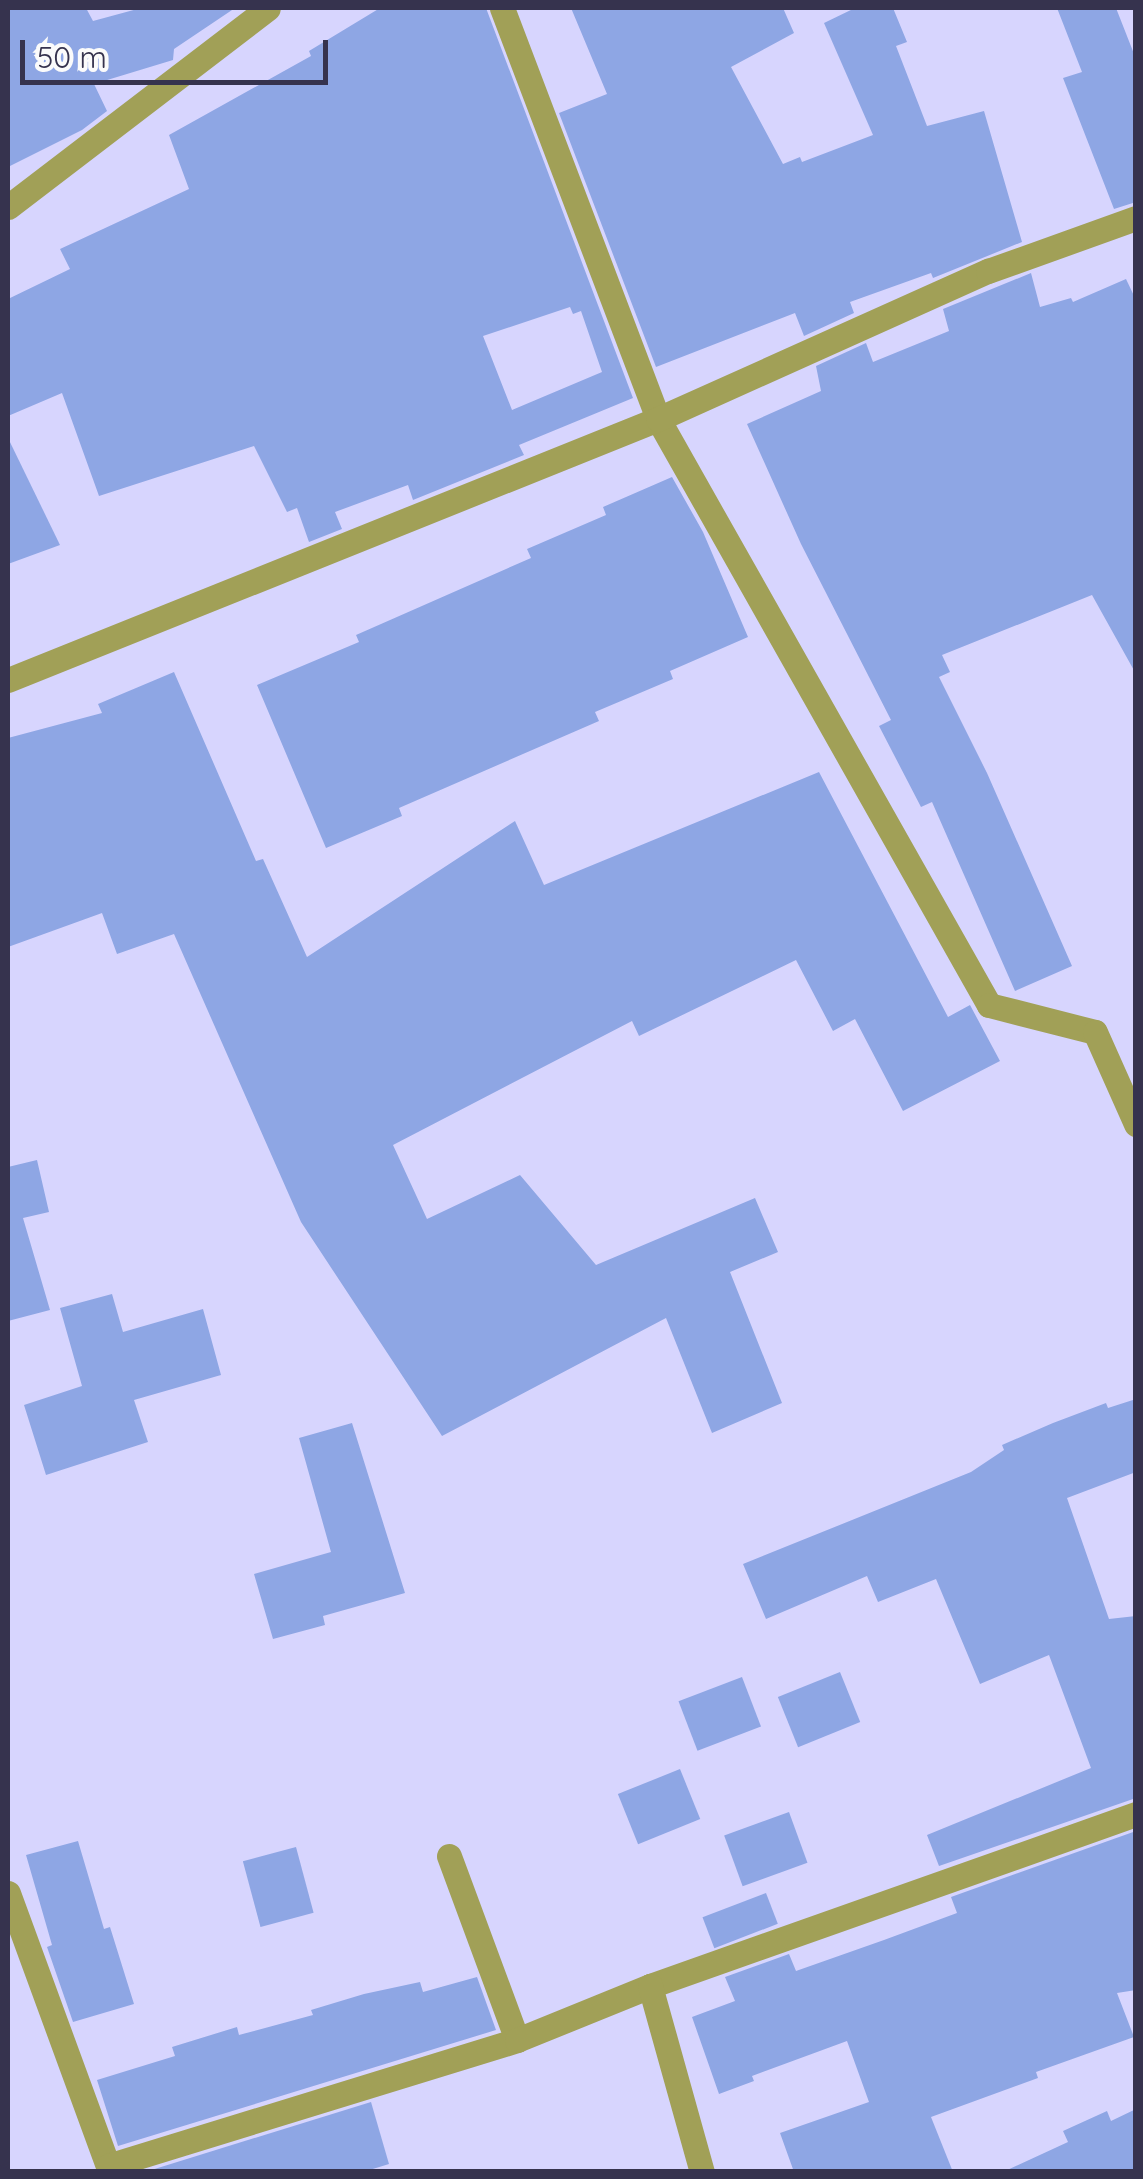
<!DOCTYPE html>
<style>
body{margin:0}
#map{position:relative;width:1143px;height:2179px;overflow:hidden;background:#d7d5fe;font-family:Quicksand,sans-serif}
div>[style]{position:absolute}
.building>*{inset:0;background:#8ea6e4;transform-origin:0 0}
.minor>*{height:25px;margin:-12.5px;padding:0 12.5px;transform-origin:12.5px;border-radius:12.5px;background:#a1a057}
span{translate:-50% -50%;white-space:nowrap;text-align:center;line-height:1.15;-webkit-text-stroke:10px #fbfbfb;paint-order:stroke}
.frame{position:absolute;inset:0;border:10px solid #36334e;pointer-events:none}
.scale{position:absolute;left:20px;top:40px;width:308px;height:45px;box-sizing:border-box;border:5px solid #36334e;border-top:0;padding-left:12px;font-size:30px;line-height:35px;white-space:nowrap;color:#36334e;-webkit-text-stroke:8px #fbfbfb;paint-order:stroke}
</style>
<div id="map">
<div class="building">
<i style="clip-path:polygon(8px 8px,86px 8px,93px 21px,141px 8px,235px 8px,174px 49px,173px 60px,94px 84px,107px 111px,82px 130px,8px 167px)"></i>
<i style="clip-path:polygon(evenodd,380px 8px,486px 8px,633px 398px,519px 445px,524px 455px,413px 500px,408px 485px,335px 512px,342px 529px,309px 542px,297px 508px,287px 512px,254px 446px,99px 496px,62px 393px,8px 416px,8px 299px,70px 269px,60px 249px,189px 189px,169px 135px,311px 56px,309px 51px,380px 8px,570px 307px,573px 314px,581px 311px,602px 372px,512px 410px,483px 336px,570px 307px)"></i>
<i style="clip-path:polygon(571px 8px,783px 8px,794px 33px,731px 67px,783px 164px,800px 157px,802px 162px,873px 135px,824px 23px,855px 8px,893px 8px,907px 42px,896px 46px,927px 126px,984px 111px,1022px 242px,933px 278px,931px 273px,850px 302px,854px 313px,804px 336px,795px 313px,656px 367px,559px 113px,607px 94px)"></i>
<i style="clip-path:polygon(1057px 8px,1116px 8px,1136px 59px,1136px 202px,1114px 209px,1063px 78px,1082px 72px)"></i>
<i style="clip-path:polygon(1031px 273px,1040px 307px,1071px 298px,1073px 302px,1126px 279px,1136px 300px,1136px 674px,1092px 595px,942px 655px,950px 672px,939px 677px,987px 773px,1072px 966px,1015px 991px,932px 802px,921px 807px,879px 726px,891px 720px,801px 544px,747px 424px,821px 391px,816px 366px,866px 343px,873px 362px,949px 331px,943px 309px)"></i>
<i style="clip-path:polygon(8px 438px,60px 545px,8px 564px)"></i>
<i style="clip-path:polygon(672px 477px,703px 532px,748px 637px,670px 671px,673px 679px,595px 712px,599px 721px,399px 808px,402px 816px,326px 848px,257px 685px,359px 642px,356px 635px,531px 558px,527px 549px,606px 515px,603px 507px)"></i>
<i style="clip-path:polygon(174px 672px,256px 861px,263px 859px,307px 957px,515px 821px,544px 885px,819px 772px,948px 1017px,970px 1005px,1000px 1061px,903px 1111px,855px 1019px,833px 1031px,796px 960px,639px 1036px,632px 1021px,393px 1145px,427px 1219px,520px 1175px,596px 1265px,755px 1198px,778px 1252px,730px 1272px,782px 1403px,712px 1433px,666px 1318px,442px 1436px,301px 1222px,174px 934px,117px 954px,102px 913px,8px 947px,8px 738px,102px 713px,98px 704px)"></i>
<i style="clip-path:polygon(37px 1160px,49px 1212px,23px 1218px,50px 1310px,8px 1321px,8px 1167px)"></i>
<i style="clip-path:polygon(112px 1294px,123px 1332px,203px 1309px,221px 1375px,134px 1400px,148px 1442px,46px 1475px,24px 1405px,82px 1386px,60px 1308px)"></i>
<i style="clip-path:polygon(1136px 1399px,1136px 1472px,1067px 1498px,1109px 1619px,1136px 1616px,1136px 1798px,939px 1866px,927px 1835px,1091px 1768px,1049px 1655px,980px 1684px,936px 1579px,878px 1602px,867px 1576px,766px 1619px,743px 1564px,971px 1472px,1004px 1450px,1002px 1445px,1053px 1423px,1106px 1403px,1108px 1408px)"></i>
<i style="clip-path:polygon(352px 1423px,405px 1593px,323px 1616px,325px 1625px,273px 1639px,254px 1574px,331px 1552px,299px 1438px)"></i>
<i style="left:840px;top:1672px;width:54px;height:67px;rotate:68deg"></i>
<i style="left:742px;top:1677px;width:53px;height:68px;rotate:69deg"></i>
<i style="left:680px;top:1769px;width:54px;height:67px;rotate:68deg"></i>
<i style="left:789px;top:1812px;width:54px;height:69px;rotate:70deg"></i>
<i style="clip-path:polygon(1136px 1831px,1136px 1990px,1117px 1993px,1134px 2037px,1036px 2072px,1038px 2078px,931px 2117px,953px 2172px,794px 2172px,780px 2133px,869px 2102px,847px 2041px,752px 2076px,754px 2081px,719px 2094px,692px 2017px,735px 2001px,725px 1977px,789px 1954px,796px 1971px,884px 1940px,957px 1913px,951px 1897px)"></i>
<i style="clip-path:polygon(78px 1841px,104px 1929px,110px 1927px,134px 2004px,73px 2022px,47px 1947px,52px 1945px,26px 1855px)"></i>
<i style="left:296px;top:1847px;width:68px;height:55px;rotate:75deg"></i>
<i style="left:766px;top:1893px;width:33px;height:68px;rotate:69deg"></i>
<i style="clip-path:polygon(477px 1977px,496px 2030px,118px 2146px,97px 2080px,175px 2056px,172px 2047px,237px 2027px,239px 2035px,313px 2015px,311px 2010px,364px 1994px,420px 1982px,423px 1992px)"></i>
<i style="clip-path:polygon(371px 2102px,389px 2164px,363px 2172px,145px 2172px)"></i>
<i style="clip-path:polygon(1136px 2109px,1136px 2172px,1003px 2172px,1068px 2142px,1063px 2131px,1107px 2111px,1111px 2121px)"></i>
</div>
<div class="minor">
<i style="left:502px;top:8px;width:440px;rotate:69.2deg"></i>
<i style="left:658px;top:419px;width:673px;rotate:60.54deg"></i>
<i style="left:989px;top:1005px;width:109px;rotate:14.3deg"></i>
<i style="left:1095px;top:1032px;width:101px;rotate:66deg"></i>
<i style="left:8px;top:207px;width:327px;rotate:-37.4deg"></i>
<i style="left:8px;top:680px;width:700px;rotate:-21.88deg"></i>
<i style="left:658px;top:419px;width:362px;rotate:-24.2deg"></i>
<i style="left:988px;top:271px;width:157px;rotate:-19.7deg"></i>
<i style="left:449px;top:1856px;width:196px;rotate:69.7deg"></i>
<i style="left:8px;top:1893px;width:297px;rotate:69.9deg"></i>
<i style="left:650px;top:1986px;width:516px;rotate:-19.49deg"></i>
<i style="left:108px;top:2166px;width:428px;rotate:-17.1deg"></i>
<i style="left:517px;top:2040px;width:144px;rotate:-22.1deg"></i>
<i style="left:650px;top:1986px;width:193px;rotate:74.4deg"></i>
</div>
<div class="frame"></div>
<div class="scale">50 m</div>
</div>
